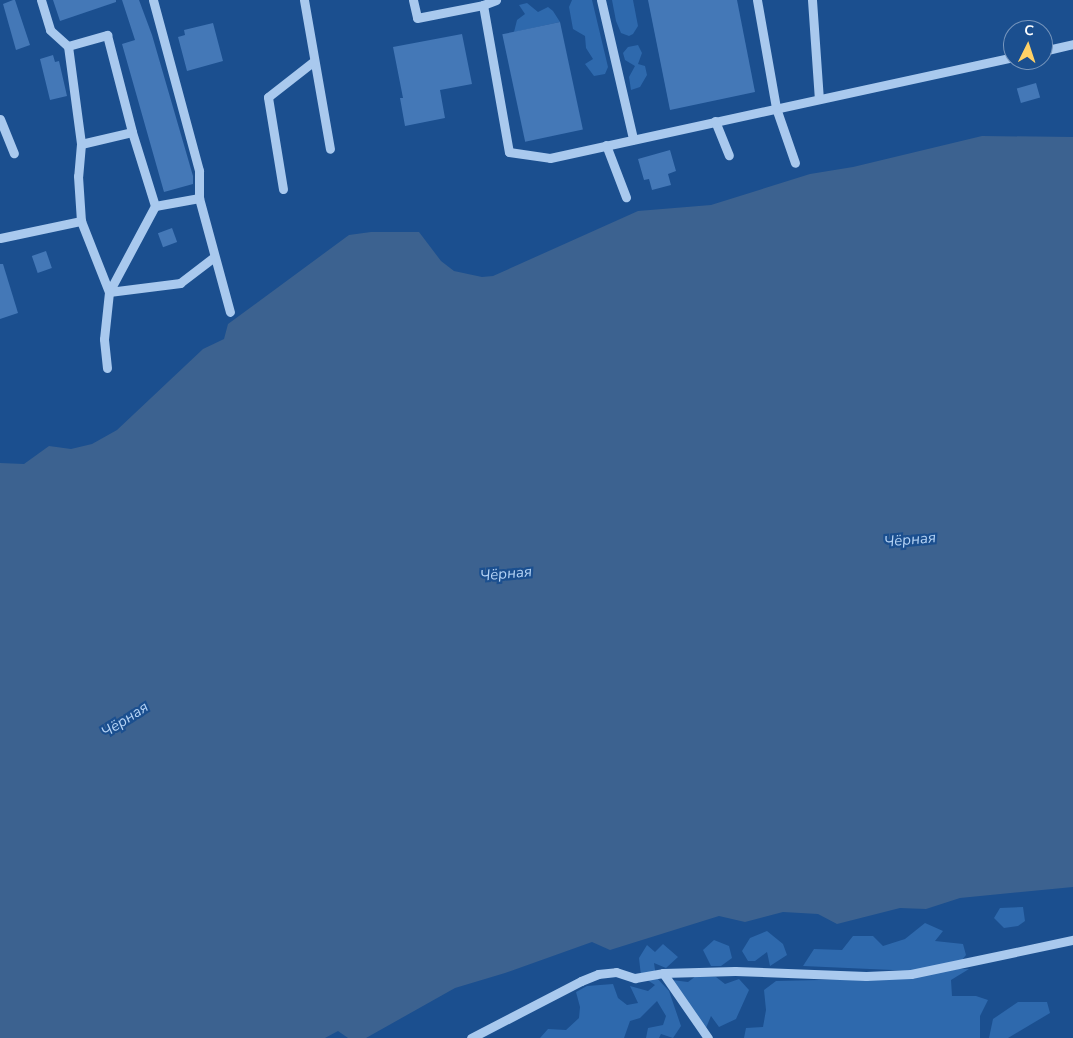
<!DOCTYPE html>
<meta charset="utf-8">
<style>
body{margin:0}
#map{position:relative;width:1073px;height:1038px;overflow:hidden;background:#1b4f8f;font-family:"Nunito Sans",sans-serif}
div>[style]{position:absolute}
.green>*{inset:0;background:#2e69ad}
.water>*{inset:0;background:#3c6290}
.building>*{inset:0;background:#4478b7;transform-origin:0 0}
.minor>*{height:9px;margin:-4.5px;padding:0 4.5px;transform-origin:4.5px;border-radius:4.5px;background:#a9c9ee}
span{translate:-50% -50%;white-space:nowrap;text-align:center;line-height:1.15;-webkit-text-stroke:4.5px #1b4f8f;paint-order:stroke}
.water-label{font-size:15px;color:#b5d3f5;font-style:italic}
.north{position:absolute;left:1003px;top:20px;width:50px;height:50px;box-sizing:border-box;background:#1b4f8f;border:1px solid #7695bc;border-radius:50%;rotate:4deg;font-size:14px;font-weight:700;line-height:20px;text-align:center;color:#fff}
.north::after{content:'';display:block;margin:auto;width:18px;height:22px;background:#ffd166;clip-path:polygon(50% 0,100% 100%,50% 72%,0 100%)}
</style>
<div id="map">
<div class="green">
<i style="clip-path:polygon(572px 0,592px 0,608px 67px,605px 74px,594px 76px,585px 64px,593px 59px,586px 48px,585px 36px,573px 29px,569px 7px)"></i>
<i style="clip-path:polygon(612px 0,633px 0,638px 26px,633px 34px,629px 36px,621px 33px,616px 21px)"></i>
<i style="clip-path:polygon(527px 3px,538px 12px,548px 7px,553px 11px,560px 22px,514px 32px,517px 20px,525px 14px,519px 5px)"></i>
<i style="clip-path:polygon(638px 45px,642px 53px,638px 64px,645px 66px,647px 75px,640px 87px,631px 90px,629px 77px,635px 66px,625px 60px,623px 53px,628px 47px)"></i>
<i style="clip-path:polygon(1023px 907px,1025px 921px,1018px 926px,1004px 928px,994px 918px,1000px 908px)"></i>
<i style="clip-path:polygon(925px 923px,943px 931px,935px 941px,963px 944px,966px 955px,962px 960px,915px 971px,803px 966px,814px 949px,842px 950px,853px 936px,873px 936px,883px 946px,905px 939px)"></i>
<i style="clip-path:polygon(767px 931px,783px 944px,787px 955px,770px 966px,767px 952px,755px 961px,748px 961px,742px 951px,750px 938px)"></i>
<i style="clip-path:polygon(714px 940px,729px 946px,732px 958px,721px 966px,711px 966px,703px 950px)"></i>
<i style="clip-path:polygon(663px 944px,678px 957px,666px 968px,654px 963px,656px 977px,669px 991px,681px 1026px,673px 1038px,661px 1034px,659px 1038px,646px 1038px,648px 1028px,663px 1025px,666px 1016px,657px 1001px,640px 1018px,630px 1021px,624px 1038px,540px 1038px,548px 1029px,566px 1030px,579px 1018px,580px 1007px,576px 992px,587px 986px,613px 984px,618px 998px,627px 1005px,638px 1003px,630px 986px,648px 991px,655px 985px,641px 976px,639px 958px,647px 945px,655px 952px)"></i>
<i style="clip-path:polygon(958px 969px,969px 969px,951px 980px,952px 996px,976px 996px,988px 1000px,980px 1016px,980px 1038px,744px 1038px,746px 1028px,763px 1027px,766px 1010px,764px 990px,776px 981px,905px 978px)"></i>
<i style="clip-path:polygon(696px 976px,716px 977px,725px 984px,739px 979px,749px 990px,736px 1019px,719px 1027px,711px 1016px,706px 1028px,672px 980px,688px 982px)"></i>
<i style="clip-path:polygon(1018px 1002px,1047px 1002px,1050px 1013px,1008px 1038px,989px 1038px,993px 1019px)"></i>
</div>
<div class="water">
<i style="clip-path:polygon(982px 136px,1073px 137px,1073px 887px,960px 898px,926px 909px,900px 908px,837px 924px,818px 914px,783px 912px,745px 922px,719px 916px,610px 950px,592px 942px,505px 973px,455px 988px,366px 1038px,348px 1038px,338px 1031px,325px 1038px,0 1038px,0 463px,24px 464px,49px 446px,71px 449px,92px 444px,117px 430px,203px 349px,224px 339px,228px 324px,349px 235px,371px 232px,419px 232px,441px 261px,454px 271px,482px 277px,493px 276px,638px 211px,711px 205px,810px 174px,853px 167px)"></i>
</div>
<div class="building">
<i style="clip-path:polygon(13px 0,15px 0,30px 45px,16px 50px,3px 4px)"></i>
<i style="clip-path:polygon(53px 0,116px 0,116px 2px,60px 21px)"></i>
<i style="clip-path:polygon(122px 0,139px 0,152px 35px,193px 176px,193px 184px,164px 192px,122px 44px,135px 40px)"></i>
<i style="clip-path:polygon(648px 0,737px 0,755px 92px,670px 110px)"></i>
<i style="left:560px;top:22px;width:110px;height:59px;rotate:78deg"></i>
<i style="clip-path:polygon(213px 23px,223px 61px,187px 71px,178px 37px,185px 35px,184px 30px)"></i>
<i style="clip-path:polygon(462px 34px,472px 84px,440px 90px,445px 118px,405px 126px,400px 98px,403px 98px,393px 47px)"></i>
<i style="clip-path:polygon(53px 55px,55px 62px,59px 61px,67px 96px,50px 100px,40px 59px)"></i>
<i style="left:1036px;top:83px;width:15px;height:20px;rotate:74deg"></i>
<i style="clip-path:polygon(670px 150px,676px 171px,668px 174px,671px 185px,652px 190px,649px 179px,644px 180px,638px 159px)"></i>
<i style="left:172px;top:228px;width:15px;height:15px;rotate:70deg"></i>
<i style="left:46px;top:251px;width:18px;height:15px;rotate:71deg"></i>
<i style="clip-path:polygon(0 264px,3px 264px,18px 313px,0 319px)"></i>
</div>
<div class="minor">
<i style="left:41px;top:0;width:31px;rotate:73deg"></i>
<i style="left:50px;top:30px;width:24px;rotate:42deg"></i>
<i style="left:68px;top:46px;width:99px;rotate:82.4deg"></i>
<i style="left:81px;top:144px;width:32px;rotate:95deg"></i>
<i style="left:78px;top:176px;width:45px;rotate:86.2deg"></i>
<i style="left:81px;top:221px;width:76px;rotate:68.5deg"></i>
<i style="left:109px;top:292px;width:72px;rotate:-7.2deg"></i>
<i style="left:180px;top:283px;width:43px;rotate:-37.4deg"></i>
<i style="left:153px;top:0;width:177px;rotate:74.9deg"></i>
<i style="left:199px;top:171px;width:27px;rotate:90deg"></i>
<i style="left:199px;top:198px;width:118px;rotate:74.8deg"></i>
<i style="left:304px;top:0;width:151px;rotate:80.1deg"></i>
<i style="left:413px;top:0;width:18px;rotate:77deg"></i>
<i style="left:417px;top:18px;width:67px;rotate:-11.1deg"></i>
<i style="left:483px;top:5px;width:14px;rotate:-21deg"></i>
<i style="left:601px;top:0;width:143px;rotate:77deg"></i>
<i style="left:757px;top:0;width:110px;rotate:80deg"></i>
<i style="left:776px;top:108px;width:58px;rotate:70.9deg"></i>
<i style="left:812px;top:0;width:99px;rotate:86deg"></i>
<i style="left:483px;top:5px;width:149px;rotate:80deg"></i>
<i style="left:509px;top:152px;width:41px;rotate:8.3deg"></i>
<i style="left:550px;top:158px;width:474px;rotate:-12.3deg"></i>
<i style="left:68px;top:46px;width:41px;rotate:-15.8deg"></i>
<i style="left:107px;top:35px;width:100px;rotate:75.5deg"></i>
<i style="left:132px;top:132px;width:77px;rotate:72.7deg"></i>
<i style="left:1043px;top:51px;width:31px;rotate:-13deg"></i>
<i style="left:0;top:119px;width:37px;rotate:68deg"></i>
<i style="left:715px;top:121px;width:37px;rotate:68deg"></i>
<i style="left:81px;top:144px;width:52px;rotate:-13.2deg"></i>
<i style="left:606px;top:145px;width:56px;rotate:69deg"></i>
<i style="left:283px;top:189px;width:93px;rotate:-99.3deg"></i>
<i style="left:268px;top:97px;width:58px;rotate:-38deg"></i>
<i style="left:0;top:238px;width:83px;rotate:-11.9deg"></i>
<i style="left:107px;top:368px;width:29px;rotate:-96deg"></i>
<i style="left:104px;top:339px;width:47px;rotate:-83.9deg"></i>
<i style="left:109px;top:292px;width:98px;rotate:-61.9deg"></i>
<i style="left:155px;top:206px;width:45px;rotate:-10.3deg"></i>
<i style="left:663px;top:973px;width:72px;rotate:-1.6deg"></i>
<i style="left:735px;top:971px;width:131px;rotate:2.2deg"></i>
<i style="left:866px;top:976px;width:45px;rotate:-2.5deg"></i>
<i style="left:911px;top:974px;width:166px;rotate:-11.9deg"></i>
<i style="left:471px;top:1038px;width:124px;rotate:-27.4deg"></i>
<i style="left:581px;top:981px;width:18px;rotate:-22deg"></i>
<i style="left:598px;top:974px;width:18px;rotate:-6deg"></i>
<i style="left:616px;top:972px;width:20px;rotate:18deg"></i>
<i style="left:635px;top:978px;width:28px;rotate:-10deg"></i>
<i style="left:663px;top:973px;width:79px;rotate:55.3deg"></i>
</div>
<div class="water-label">
<span style="left:910px;top:540px;rotate:-5deg">Чёрная</span>
<span style="left:506px;top:574px;rotate:-5deg">Чёрная</span>
<span style="left:125px;top:720px;rotate:-33deg">Чёрная</span>
</div>
<div class="north">С</div>
</div>
